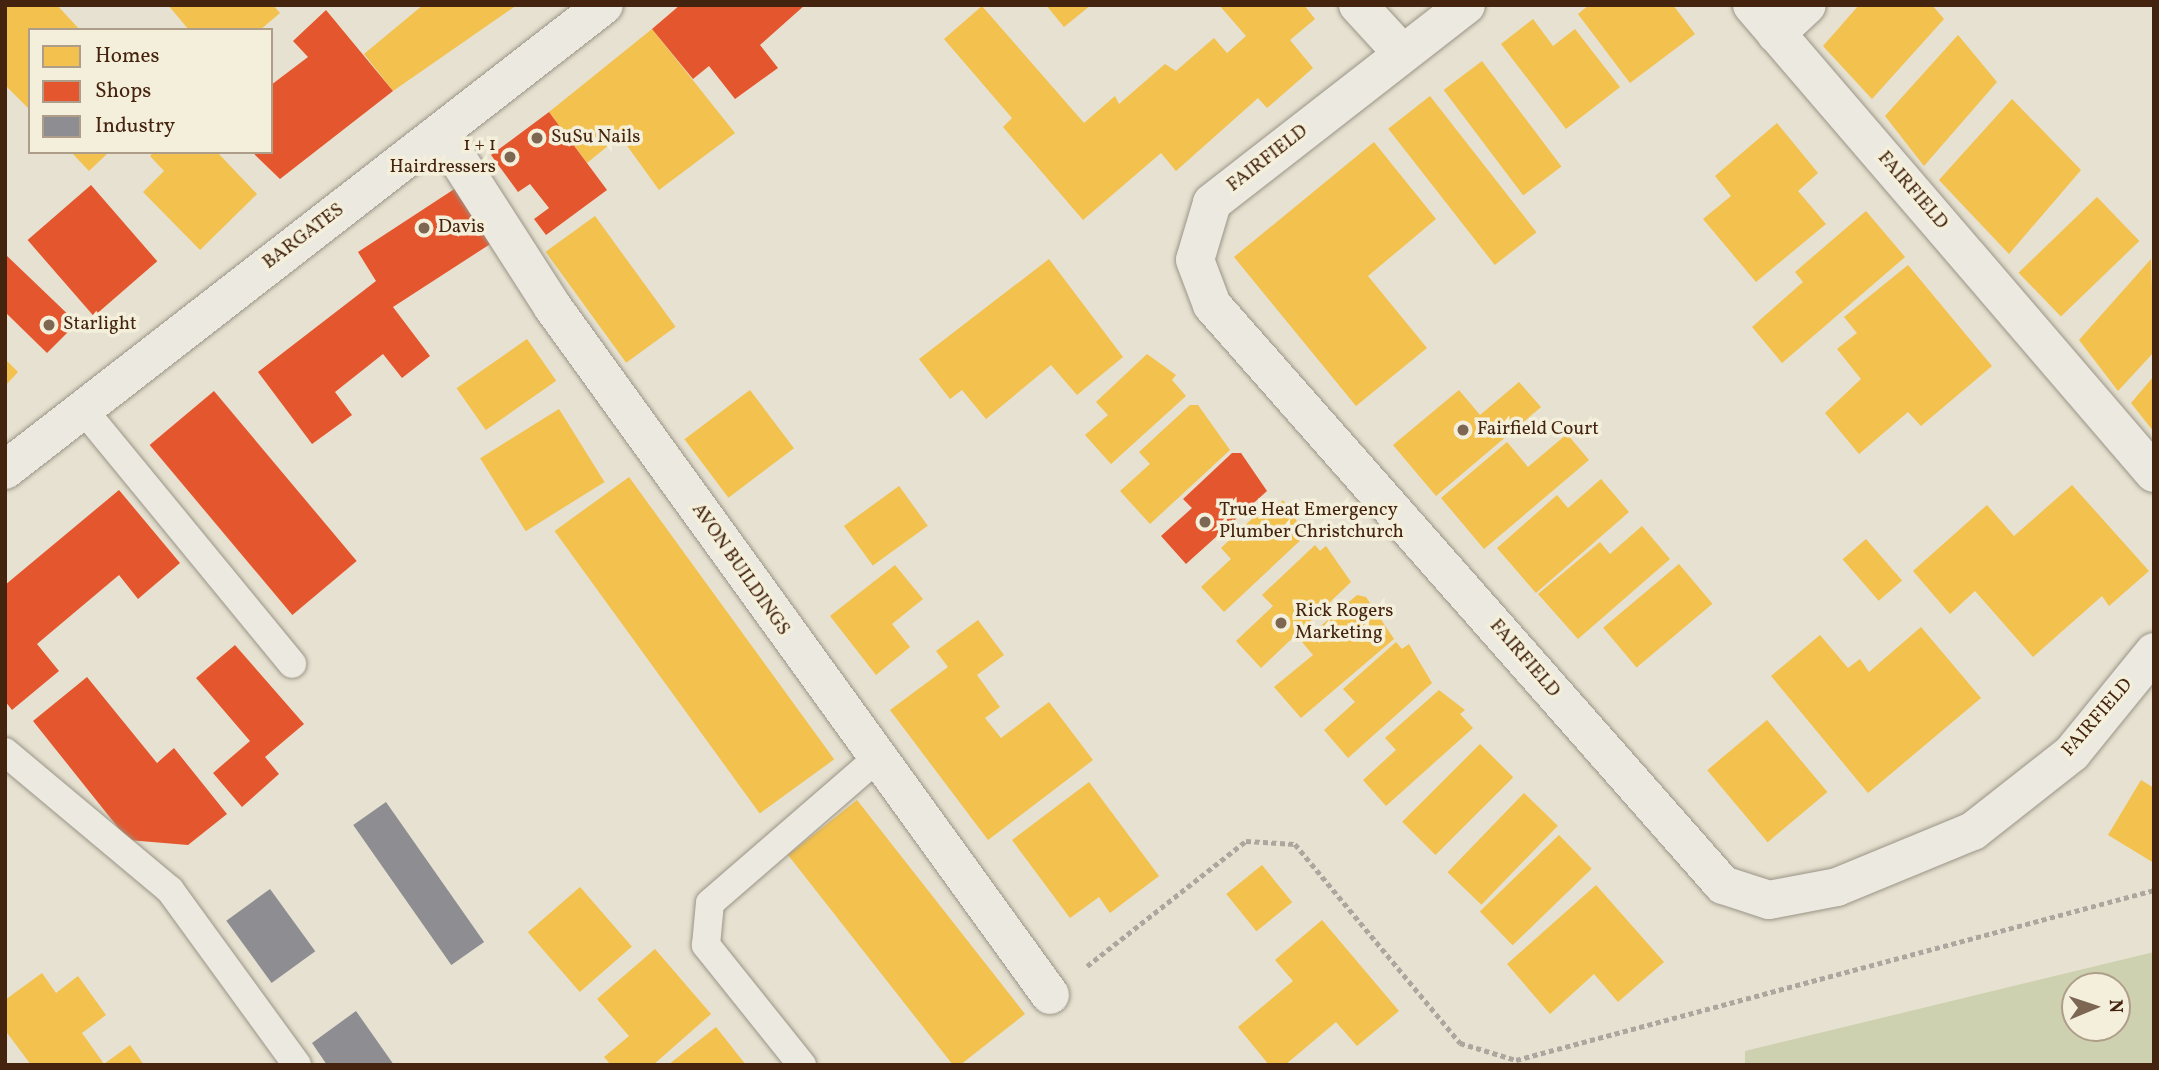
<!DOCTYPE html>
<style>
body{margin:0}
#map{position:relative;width:2159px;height:1070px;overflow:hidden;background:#e6e1d0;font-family:Vollkorn,serif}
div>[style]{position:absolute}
.green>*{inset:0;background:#ced1af}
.homes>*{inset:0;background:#f2c14e;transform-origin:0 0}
.shops>*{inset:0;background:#e4572e;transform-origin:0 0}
.industry>*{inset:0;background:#8d8d92;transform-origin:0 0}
.path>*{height:4.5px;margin-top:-2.25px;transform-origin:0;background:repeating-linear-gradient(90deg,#aca69e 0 5px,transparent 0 8.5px)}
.roads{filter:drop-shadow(0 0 2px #9b9487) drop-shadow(0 0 2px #9b9487)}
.lane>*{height:28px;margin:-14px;padding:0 14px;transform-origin:14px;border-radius:14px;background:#ebe9e0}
.street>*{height:38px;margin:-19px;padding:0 19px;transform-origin:19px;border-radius:19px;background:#ebe9e0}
.secondary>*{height:38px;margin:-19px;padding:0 19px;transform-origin:19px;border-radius:19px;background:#ebe9e0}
.dots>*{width:19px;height:19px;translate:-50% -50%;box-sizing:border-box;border:4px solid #f4efdb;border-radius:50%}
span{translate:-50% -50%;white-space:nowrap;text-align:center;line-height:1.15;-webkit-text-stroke:7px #f4efdb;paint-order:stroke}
.poi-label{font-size:19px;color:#44240e}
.left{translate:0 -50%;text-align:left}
.right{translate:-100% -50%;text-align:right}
.street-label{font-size:19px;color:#44240e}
.frame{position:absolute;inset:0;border:7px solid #44240e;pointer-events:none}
.legend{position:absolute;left:28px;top:28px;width:245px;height:126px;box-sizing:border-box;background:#f4efdb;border:2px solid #ae9e89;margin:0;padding:9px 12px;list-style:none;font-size:21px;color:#44240e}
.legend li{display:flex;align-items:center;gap:14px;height:35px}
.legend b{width:35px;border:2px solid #ae9e89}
.north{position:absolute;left:2061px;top:972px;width:70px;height:70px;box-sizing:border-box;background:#f4efdb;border:2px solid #ae9e89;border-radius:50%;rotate:88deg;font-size:19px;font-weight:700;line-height:28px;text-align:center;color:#44240e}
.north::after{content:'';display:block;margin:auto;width:24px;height:32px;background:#7d6652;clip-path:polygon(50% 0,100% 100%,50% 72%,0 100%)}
</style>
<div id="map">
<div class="green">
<i style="clip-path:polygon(evenodd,2154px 952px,2154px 1065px,1745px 1065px,1745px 1051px,2154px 952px,2075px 986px,2117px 986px,2117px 1028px,2075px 1028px,2075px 986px)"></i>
</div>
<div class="homes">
<i style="clip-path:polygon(5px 5px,57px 5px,80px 30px,30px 30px,30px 110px,5px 85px)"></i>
<i style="clip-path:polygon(168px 5px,273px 5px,280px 13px,260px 30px,189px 30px)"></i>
<i style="clip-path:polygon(423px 5px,517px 5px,393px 91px,364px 54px)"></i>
<i style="clip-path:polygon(1046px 5px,1091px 5px,1064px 27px)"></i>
<i style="clip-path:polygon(1219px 5px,1304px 5px,1315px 19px,1290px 40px,1313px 68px,1267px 108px,1258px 98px,1176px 171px,1161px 153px,1083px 220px,1003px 127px,1012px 118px,944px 39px,982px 6px,1084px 123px,1115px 96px,1119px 104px,1165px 64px,1176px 71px,1214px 38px,1227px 53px,1246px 36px)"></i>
<i style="clip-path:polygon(1589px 5px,1673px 5px,1695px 34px,1630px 83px,1578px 14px)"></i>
<i style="clip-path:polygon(1859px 5px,1932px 5px,1944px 19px,1872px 99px,1823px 46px)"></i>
<i style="clip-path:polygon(1533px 19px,1553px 46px,1575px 29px,1620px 87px,1566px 129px,1501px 44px)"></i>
<i style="clip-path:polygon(652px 29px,735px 133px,659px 190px,620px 136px,587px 163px,549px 112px)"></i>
<i style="clip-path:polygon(1958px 35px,1997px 82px,1924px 166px,1885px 116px)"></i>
<i style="left:1482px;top:61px;width:132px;height:48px;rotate:53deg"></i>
<i style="left:1430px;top:96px;width:173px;height:53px;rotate:52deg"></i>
<i style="clip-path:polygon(2012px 99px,2081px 170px,2009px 254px,1939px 180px)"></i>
<i style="clip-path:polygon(1777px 123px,1818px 173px,1798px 191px,1826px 224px,1756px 282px,1703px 219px,1731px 196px,1715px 176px)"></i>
<i style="clip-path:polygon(1374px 142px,1436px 219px,1368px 276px,1427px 348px,1356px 406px,1234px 257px)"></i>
<i style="clip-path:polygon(71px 152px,109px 152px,89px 171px)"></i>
<i style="clip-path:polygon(154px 152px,217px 152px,257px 194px,200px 250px,143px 192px,164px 171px,150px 156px)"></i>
<i style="left:2097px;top:197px;width:61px;height:109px;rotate:46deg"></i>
<i style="clip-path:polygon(1866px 211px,1905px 257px,1782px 363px,1752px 327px,1803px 282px,1795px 272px)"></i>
<i style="left:595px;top:216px;width:137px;height:61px;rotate:54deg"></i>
<i style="clip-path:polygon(1049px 259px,1123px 357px,1077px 395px,1051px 365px,986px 419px,962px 390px,950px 399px,919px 359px)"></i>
<i style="clip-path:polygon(2151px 259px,2154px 352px,2118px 391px,2079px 340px)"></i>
<i style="clip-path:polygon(1908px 265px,1992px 366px,1921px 426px,1908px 412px,1859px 454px,1825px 413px,1861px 379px,1837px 349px,1857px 333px,1844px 317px)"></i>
<i style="left:527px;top:339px;width:51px;height:86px;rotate:55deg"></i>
<i style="clip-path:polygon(1147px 354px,1176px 375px,1172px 380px,1186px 396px,1111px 464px,1085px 435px,1108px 415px,1096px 402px)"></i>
<i style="clip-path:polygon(5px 359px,18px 372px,5px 386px)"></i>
<i style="clip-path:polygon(2154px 376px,2154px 432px,2131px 403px)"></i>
<i style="clip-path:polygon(1519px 382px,1541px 407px,1436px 496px,1393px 445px,1459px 390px,1480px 415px)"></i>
<i style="left:750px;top:390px;width:73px;height:82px;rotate:53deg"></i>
<i style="clip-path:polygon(1190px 405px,1198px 405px,1230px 450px,1150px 524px,1120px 491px,1150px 464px,1139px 452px)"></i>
<i style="left:559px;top:409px;width:86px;height:93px;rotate:58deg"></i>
<i style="clip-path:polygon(1567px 434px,1589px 460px,1484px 549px,1441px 498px,1507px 442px,1528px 467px)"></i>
<i style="left:629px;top:477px;width:349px;height:92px;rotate:54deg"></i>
<i style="clip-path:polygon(1601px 479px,1629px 512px,1536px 593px,1497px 548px,1557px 495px,1568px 508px)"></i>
<i style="clip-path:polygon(2072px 485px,2149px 571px,2109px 606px,2102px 596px,2033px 657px,1975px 591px,1950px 614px,1913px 571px,1987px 505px,2014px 536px)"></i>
<i style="left:899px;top:486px;width:49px;height:68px;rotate:54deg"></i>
<i style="clip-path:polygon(1272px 500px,1278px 505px,1283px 500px,1306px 535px,1224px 612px,1201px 587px,1231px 559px,1221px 548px)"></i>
<i style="clip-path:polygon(1642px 526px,1670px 559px,1578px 639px,1538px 594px,1600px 542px,1610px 554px)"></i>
<i style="left:1866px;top:539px;width:55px;height:31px;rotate:49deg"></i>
<i style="clip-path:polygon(1315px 545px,1320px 551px,1326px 546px,1351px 582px,1261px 668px,1236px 641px,1273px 606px,1262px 595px)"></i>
<i style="left:1679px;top:564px;width:52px;height:99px;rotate:50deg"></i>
<i style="clip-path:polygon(895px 565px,923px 599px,892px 624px,910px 647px,876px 675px,830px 616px)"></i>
<i style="clip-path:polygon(1357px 595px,1366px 597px,1394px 639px,1301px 718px,1274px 687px,1313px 655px,1302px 642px)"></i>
<i style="clip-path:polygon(978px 620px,1004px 655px,977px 675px,1000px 707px,985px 718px,1001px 738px,1049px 702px,1093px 760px,988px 840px,890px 710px,948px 667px,936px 651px)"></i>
<i style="clip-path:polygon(1921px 627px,1981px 698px,1868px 793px,1771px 676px,1820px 635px,1848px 668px,1860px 659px,1869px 672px)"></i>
<i style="clip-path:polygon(1396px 642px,1402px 649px,1409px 644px,1432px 683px,1348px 758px,1324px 730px,1355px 702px,1343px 689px)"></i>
<i style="clip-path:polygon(1439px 690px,1465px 710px,1460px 714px,1473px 728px,1386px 806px,1363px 780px,1396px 750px,1385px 738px)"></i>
<i style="left:1767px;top:720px;width:94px;height:78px;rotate:50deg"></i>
<i style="left:1480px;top:744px;width:47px;height:110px;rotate:45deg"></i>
<i style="clip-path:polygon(2141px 780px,2154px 788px,2154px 863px,2108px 835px)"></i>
<i style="clip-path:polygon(1089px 782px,1159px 876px,1110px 913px,1099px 897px,1070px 918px,1012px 840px)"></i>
<i style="left:1524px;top:793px;width:47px;height:110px;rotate:44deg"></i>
<i style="clip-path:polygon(857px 800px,1025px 1014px,960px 1065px,953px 1065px,788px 855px)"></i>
<i style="left:1559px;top:835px;width:47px;height:110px;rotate:46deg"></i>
<i style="left:1262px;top:865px;width:48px;height:46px;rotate:51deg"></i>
<i style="clip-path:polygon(1596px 885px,1664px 962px,1618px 1002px,1594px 974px,1550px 1014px,1507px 964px)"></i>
<i style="left:580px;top:887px;width:79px;height:69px;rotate:49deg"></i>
<i style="clip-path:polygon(1322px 920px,1399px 1011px,1357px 1046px,1336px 1022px,1285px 1065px,1269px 1065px,1238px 1027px,1293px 981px,1275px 960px)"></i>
<i style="clip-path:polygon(655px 949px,711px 1014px,653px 1065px,611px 1065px,604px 1057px,629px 1036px,597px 999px)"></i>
<i style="clip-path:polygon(42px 973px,56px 993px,78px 976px,106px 1015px,82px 1033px,104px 1064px,130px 1045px,144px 1065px,31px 1065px,5px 1030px,5px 1000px)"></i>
<i style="clip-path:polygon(716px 1027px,746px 1065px,668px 1065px)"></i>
</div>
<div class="shops">
<i style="clip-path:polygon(680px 5px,805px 5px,760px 45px,778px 68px,735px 99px,709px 66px,693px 79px,652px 29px)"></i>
<i style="clip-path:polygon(326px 10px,393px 91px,280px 179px,252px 152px,271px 152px,271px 85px,308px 57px,293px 41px)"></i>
<i style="clip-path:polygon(549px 112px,607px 190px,546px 235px,534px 219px,549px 208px,530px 184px,518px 192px,491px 155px)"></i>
<i style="clip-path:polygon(462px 184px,498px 239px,393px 307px,430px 356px,402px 378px,383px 354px,335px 392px,352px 415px,312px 444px,258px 372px,376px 281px,358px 252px)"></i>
<i style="left:91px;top:185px;width:101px;height:84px;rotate:49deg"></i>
<i style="clip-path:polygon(5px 254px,77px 323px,47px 353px,5px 312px)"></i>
<i style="left:214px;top:391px;width:222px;height:84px;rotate:50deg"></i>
<i style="clip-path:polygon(1232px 453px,1241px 453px,1267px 491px,1186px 564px,1161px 536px,1192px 508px,1183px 499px)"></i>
<i style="clip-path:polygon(119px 490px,180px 563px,138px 599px,119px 575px,37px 644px,59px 671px,12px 710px,5px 701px,5px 585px)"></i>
<i style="clip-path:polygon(235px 645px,304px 724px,265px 757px,279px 774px,242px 807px,213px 773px,250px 741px,196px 678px)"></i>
<i style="clip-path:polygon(87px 677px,157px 763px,174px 748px,227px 814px,188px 845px,128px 840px,33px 721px)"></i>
</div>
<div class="industry">
<i style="left:386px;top:802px;width:171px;height:40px;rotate:55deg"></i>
<i style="left:270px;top:889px;width:77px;height:54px;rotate:54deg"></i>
<i style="clip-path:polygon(356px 1011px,394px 1065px,327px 1065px,312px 1043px)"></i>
</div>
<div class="path">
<i style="left:1087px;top:966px;width:202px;rotate:-38.2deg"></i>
<i style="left:1246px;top:841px;width:49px;rotate:3.5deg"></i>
<i style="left:1295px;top:844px;width:259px;rotate:50.3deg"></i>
<i style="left:1460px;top:1043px;width:59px;rotate:16.9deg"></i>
<i style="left:1516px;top:1060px;width:660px;rotate:-14.92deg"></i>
</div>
<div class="roads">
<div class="lane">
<i style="left:82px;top:408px;width:331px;rotate:50.6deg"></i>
<i style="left:5px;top:752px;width:215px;rotate:39.9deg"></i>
<i style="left:170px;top:890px;width:216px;rotate:54deg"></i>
<i style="left:802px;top:1065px;width:154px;rotate:-128.7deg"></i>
<i style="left:706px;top:945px;width:42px;rotate:-84.6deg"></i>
<i style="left:710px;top:903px;width:218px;rotate:-40.9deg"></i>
</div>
<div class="street">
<i style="left:1358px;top:5px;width:65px;rotate:47.5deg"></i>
<i style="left:1466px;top:5px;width:322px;rotate:142.1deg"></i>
<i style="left:1212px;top:203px;width:59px;rotate:106.6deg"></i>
<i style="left:1195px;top:260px;width:48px;rotate:69.3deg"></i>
<i style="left:1212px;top:305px;width:773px;rotate:48.62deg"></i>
<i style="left:1723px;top:885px;width:48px;rotate:18.1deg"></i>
<i style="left:1769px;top:900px;width:69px;rotate:-10.8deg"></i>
<i style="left:1837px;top:887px;width:147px;rotate:-22.4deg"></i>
<i style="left:1973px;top:831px;width:126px;rotate:-38.2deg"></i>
<i style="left:2072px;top:753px;width:130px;rotate:-50.9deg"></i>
<i style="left:1752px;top:5px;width:617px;rotate:49.34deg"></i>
<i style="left:1776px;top:34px;width:42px;rotate:-43.1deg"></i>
<i style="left:443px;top:136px;width:202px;rotate:57.3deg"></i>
<i style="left:552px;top:306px;width:850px;rotate:54.14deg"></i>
</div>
<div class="secondary">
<i style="left:5px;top:470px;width:758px;rotate:-37.82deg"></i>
</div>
</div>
<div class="dots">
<i style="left:537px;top:138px;background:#7d6652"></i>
<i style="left:510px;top:157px;background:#7d6652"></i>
<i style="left:424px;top:228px;background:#7d6652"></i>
<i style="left:49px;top:325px;background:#7d6652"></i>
<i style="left:1463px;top:430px;background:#7d6652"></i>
<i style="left:1205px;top:522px;background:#7d6652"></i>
<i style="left:1281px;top:623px;background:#7d6652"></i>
</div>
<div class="poi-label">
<span class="left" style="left:551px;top:138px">SuSu Nails</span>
<span class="right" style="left:496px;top:157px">1 + 1<br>Hairdressers</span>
<span class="left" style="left:438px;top:228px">Davis</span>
<span class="left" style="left:63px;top:325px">Starlight</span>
<span class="left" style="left:1477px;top:430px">Fairfield Court</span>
<span class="left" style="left:1219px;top:522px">True Heat Emergency<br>Plumber Christchurch</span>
<span class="left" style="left:1295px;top:623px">Rick Rogers<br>Marketing</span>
</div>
<div class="street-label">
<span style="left:1268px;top:159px;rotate:-38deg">FAIRFIELD</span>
<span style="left:1912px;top:191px;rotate:49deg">FAIRFIELD</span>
<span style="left:304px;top:237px;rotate:-37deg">BARGATES</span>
<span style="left:740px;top:570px;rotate:55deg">AVON BUILDINGS</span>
<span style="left:1524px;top:659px;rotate:49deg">FAIRFIELD</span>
<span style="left:2098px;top:718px;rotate:-49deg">FAIRFIELD</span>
</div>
<div class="frame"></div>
<ul class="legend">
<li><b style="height:19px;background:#f2c14e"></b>Homes</li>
<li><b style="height:19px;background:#e4572e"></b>Shops</li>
<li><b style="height:19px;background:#8d8d92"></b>Industry</li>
</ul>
<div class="north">N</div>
</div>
